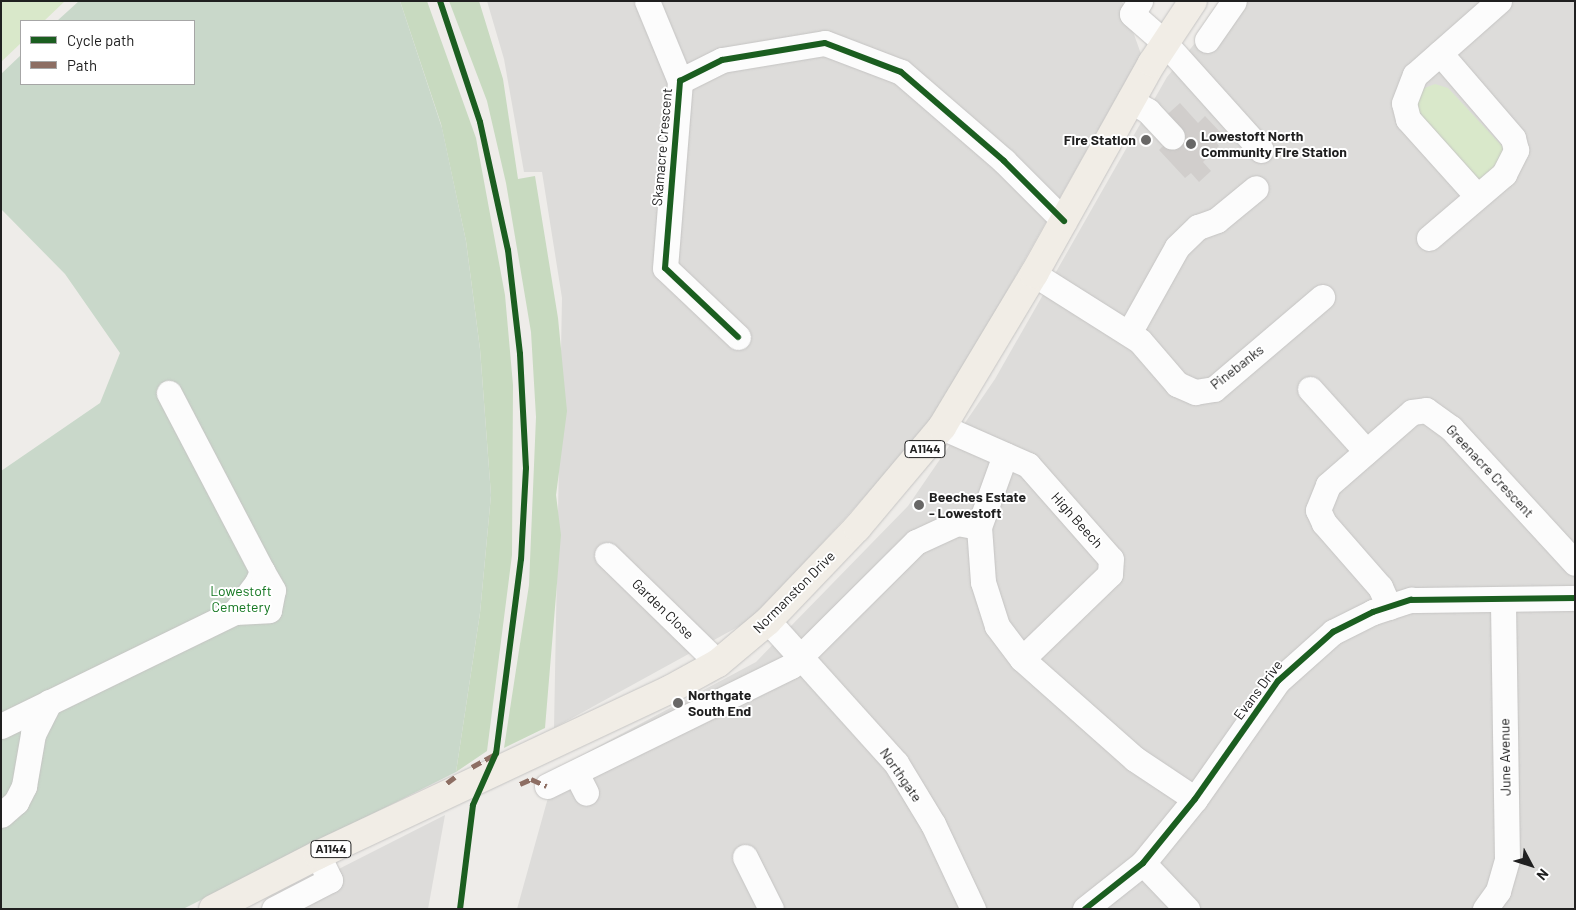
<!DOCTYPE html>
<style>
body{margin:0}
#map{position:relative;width:1576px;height:910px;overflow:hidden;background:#eeece9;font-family:Barlow,sans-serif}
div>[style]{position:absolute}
.residential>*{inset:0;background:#dddcda}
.grass>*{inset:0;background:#d9e8ca}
.forest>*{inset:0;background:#c8dac0}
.cemetery>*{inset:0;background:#c9d8ca}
.building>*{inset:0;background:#d1cecc;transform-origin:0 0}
.roads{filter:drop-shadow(0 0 1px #c5c4c3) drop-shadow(0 0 1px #c5c4c3)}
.minor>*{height:25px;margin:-12.5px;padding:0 12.5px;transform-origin:12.5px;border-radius:12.5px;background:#fcfcfc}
.major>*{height:28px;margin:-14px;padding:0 14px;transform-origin:14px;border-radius:14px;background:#f1ede6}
.quiet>*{height:5px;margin-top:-2.5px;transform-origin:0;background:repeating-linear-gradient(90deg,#8d6e63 0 10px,transparent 0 15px)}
.cycleway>*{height:6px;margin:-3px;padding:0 3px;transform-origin:3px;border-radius:3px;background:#1b5e20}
.dots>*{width:14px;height:14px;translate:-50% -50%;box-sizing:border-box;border:2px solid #fff;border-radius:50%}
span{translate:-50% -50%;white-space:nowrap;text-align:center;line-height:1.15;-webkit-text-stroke:4px #fff;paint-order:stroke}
.shield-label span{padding:1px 4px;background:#fff;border:1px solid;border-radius:4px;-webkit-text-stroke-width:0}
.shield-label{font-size:12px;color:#202020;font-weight:700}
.poi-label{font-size:14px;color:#202020;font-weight:700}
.left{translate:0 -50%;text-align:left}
.right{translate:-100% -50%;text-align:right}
.street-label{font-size:14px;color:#202020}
.park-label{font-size:14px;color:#157722}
.frame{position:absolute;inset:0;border:2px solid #202020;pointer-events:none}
.legend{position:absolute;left:20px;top:20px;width:175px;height:65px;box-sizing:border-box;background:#fff;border:1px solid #a6a6a6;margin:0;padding:6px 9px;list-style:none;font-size:15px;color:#202020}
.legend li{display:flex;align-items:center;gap:10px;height:25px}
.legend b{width:25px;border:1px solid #a6a6a6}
.north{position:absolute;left:1506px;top:840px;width:50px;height:50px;-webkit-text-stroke:4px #fff;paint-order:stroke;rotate:130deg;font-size:14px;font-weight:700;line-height:20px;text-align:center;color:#202020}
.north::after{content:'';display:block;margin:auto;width:18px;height:22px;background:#202020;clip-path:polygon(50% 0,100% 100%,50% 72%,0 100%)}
</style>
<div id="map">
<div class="residential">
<i style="clip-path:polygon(487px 1px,1122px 1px,1141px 54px,933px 422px,754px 618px,554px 728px,562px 298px,542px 172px,524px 172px,504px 59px)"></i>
<i style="clip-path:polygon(1230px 1px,1575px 1px,1575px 909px,517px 909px,556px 769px,756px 662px,908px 506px,995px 379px,1167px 77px)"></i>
<i style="clip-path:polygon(445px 815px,428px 909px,260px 909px)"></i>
</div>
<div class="grass">
<i style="clip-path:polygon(1px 1px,65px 1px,44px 21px,21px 21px,21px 43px,1px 62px)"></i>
<i style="clip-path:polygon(1435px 84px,1448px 88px,1505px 149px,1506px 156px,1478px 181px,1415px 117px,1413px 103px,1422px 89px)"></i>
</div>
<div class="forest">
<i style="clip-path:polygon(400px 1px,427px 1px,476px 138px,505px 295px,513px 385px,512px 555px,487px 751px,456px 772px,480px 613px,491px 495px,480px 349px,466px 241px,441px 124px)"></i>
<i style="clip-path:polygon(449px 1px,479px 1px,503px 79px,518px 179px,535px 176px,558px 318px,567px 411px,556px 495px,561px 535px,545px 728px,504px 748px,529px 585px,536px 417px,531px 332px,506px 183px,487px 101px)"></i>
</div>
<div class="cemetery">
<i style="clip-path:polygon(79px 1px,400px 1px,442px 128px,466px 241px,480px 349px,491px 495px,480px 613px,456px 772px,183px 909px,1px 909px,1px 471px,100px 403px,120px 353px,65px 274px,1px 209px,1px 74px,21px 55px,21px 84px,194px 84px,194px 21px,57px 21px)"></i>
</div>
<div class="building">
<i style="clip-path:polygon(1180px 103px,1198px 123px,1205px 116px,1222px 134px,1215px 141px,1219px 146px,1203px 162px,1211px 171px,1199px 182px,1191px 173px,1185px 178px,1159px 150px,1175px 134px,1161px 120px)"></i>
<i style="left:919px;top:497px;width:9px;height:12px;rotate:36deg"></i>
</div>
<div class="roads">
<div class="minor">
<i style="left:647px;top:1px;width:87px;rotate:67.6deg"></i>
<i style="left:1140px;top:1px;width:15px;rotate:122deg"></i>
<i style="left:1132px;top:14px;width:43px;rotate:41.2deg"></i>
<i style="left:1164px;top:42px;width:145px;rotate:48.1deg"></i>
<i style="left:1207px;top:40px;width:47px;rotate:-55.3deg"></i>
<i style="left:1131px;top:101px;width:20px;rotate:30deg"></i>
<i style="left:1148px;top:111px;width:35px;rotate:47deg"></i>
<i style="left:1477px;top:196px;width:103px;rotate:-131.9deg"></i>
<i style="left:1408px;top:119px;width:16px;rotate:-104deg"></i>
<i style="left:1404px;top:103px;width:30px;rotate:-69deg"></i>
<i style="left:1415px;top:75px;width:112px;rotate:-41.4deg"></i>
<i style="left:1429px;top:238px;width:99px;rotate:-40.5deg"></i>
<i style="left:1504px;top:174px;width:27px;rotate:-63deg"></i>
<i style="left:1516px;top:150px;width:12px;rotate:-104deg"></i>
<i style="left:1513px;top:138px;width:112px;rotate:-130.7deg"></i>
<i style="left:1034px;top:274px;width:125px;rotate:32.3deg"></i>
<i style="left:1140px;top:341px;width:57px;rotate:49.3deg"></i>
<i style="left:1177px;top:384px;width:20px;rotate:24deg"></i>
<i style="left:1195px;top:392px;width:19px;rotate:-9deg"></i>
<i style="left:1214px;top:389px;width:142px;rotate:-40.4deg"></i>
<i style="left:1129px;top:333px;width:98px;rotate:-60.8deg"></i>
<i style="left:1177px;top:247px;width:29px;rotate:-44deg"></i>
<i style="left:1198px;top:227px;width:20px;rotate:-20deg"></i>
<i style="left:1217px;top:220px;width:50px;rotate:-39.4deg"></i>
<i style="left:738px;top:337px;width:100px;rotate:-136.6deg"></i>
<i style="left:665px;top:268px;width:188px;rotate:-85.4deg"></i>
<i style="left:680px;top:81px;width:47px;rotate:-26.6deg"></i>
<i style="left:722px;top:60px;width:104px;rotate:-9.4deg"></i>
<i style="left:825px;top:43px;width:81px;rotate:20.9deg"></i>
<i style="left:901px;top:72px;width:136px;rotate:40.8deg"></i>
<i style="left:1004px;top:161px;width:85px;rotate:45deg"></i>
<i style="left:1310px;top:389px;width:84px;rotate:47.9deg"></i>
<i style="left:942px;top:427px;width:94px;rotate:23.8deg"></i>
<i style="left:1028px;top:465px;width:125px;rotate:48.6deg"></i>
<i style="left:1111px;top:559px;width:15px;rotate:94deg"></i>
<i style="left:1110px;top:574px;width:122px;rotate:136deg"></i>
<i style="left:1005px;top:455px;width:77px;rotate:109.9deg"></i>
<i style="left:979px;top:527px;width:55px;rotate:85.8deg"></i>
<i style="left:983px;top:582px;width:46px;rotate:72.3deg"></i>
<i style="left:997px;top:626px;width:41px;rotate:52.9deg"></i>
<i style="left:1022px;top:659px;width:151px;rotate:41.5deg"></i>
<i style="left:1135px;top:759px;width:72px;rotate:33.7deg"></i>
<i style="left:607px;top:555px;width:155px;rotate:44.2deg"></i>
<i style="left:1389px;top:607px;width:22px;rotate:-114deg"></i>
<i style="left:1380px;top:587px;width:85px;rotate:-131.2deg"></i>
<i style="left:1324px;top:523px;width:14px;rotate:-115deg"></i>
<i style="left:1318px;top:510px;width:27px;rotate:-68deg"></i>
<i style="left:1328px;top:485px;width:111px;rotate:-41deg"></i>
<i style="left:1412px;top:412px;width:14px;rotate:-8deg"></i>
<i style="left:1426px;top:410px;width:31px;rotate:36deg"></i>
<i style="left:1451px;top:428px;width:183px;rotate:47.4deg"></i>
<i style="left:235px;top:612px;width:34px;rotate:-3deg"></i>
<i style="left:269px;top:610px;width:20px;rotate:-79deg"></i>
<i style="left:273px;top:590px;width:22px;rotate:-120deg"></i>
<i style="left:768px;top:621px;width:191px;rotate:48deg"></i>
<i style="left:896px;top:763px;width:71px;rotate:58.8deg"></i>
<i style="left:933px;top:824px;width:94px;rotate:64.8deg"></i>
<i style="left:1px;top:726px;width:260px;rotate:-26deg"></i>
<i style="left:235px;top:612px;width:36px;rotate:-53deg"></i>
<i style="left:257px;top:583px;width:13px;rotate:-67deg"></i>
<i style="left:262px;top:571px;width:201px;rotate:-117.6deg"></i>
<i style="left:576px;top:773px;width:22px;rotate:63deg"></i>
<i style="left:547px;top:786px;width:272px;rotate:-26.2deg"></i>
<i style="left:791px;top:666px;width:176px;rotate:-44.8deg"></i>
<i style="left:916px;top:542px;width:45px;rotate:-24.9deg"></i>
<i style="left:957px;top:523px;width:22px;rotate:10deg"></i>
<i style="left:1px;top:815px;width:20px;rotate:-41deg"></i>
<i style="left:16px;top:802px;width:18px;rotate:-63deg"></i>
<i style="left:24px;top:786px;width:53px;rotate:-80.2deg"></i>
<i style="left:33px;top:734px;width:36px;rotate:-63deg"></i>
<i style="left:745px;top:857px;width:58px;rotate:63.4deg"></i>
<i style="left:1143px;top:863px;width:64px;rotate:46.3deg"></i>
<i style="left:274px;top:909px;width:63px;rotate:-27.4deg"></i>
<i style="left:330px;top:880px;width:28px;rotate:-116deg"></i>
<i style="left:1085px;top:909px;width:74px;rotate:-38.4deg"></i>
<i style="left:1143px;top:863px;width:82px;rotate:-50.9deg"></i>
<i style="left:1195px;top:799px;width:144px;rotate:-54.9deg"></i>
<i style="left:1278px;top:681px;width:74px;rotate:-41.7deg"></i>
<i style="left:1333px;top:632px;width:45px;rotate:-26.6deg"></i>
<i style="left:1373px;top:612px;width:40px;rotate:-18deg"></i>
<i style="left:1411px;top:600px;width:164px;rotate:-0.7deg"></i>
<i style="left:1485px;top:909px;width:22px;rotate:-54deg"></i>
<i style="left:1498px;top:891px;width:33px;rotate:-74deg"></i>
<i style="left:1507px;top:859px;width:259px;rotate:-90.9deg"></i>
</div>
<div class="major">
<i style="left:213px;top:909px;width:118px;rotate:-27.2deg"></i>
<i style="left:318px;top:855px;width:388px;rotate:-25.2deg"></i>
<i style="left:669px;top:690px;width:56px;rotate:-28.9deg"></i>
<i style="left:718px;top:663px;width:65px;rotate:-40deg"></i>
<i style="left:768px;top:621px;width:129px;rotate:-46.3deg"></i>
<i style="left:857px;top:528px;width:132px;rotate:-49.9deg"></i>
<i style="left:942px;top:427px;width:179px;rotate:-59deg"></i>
<i style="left:1034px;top:274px;width:242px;rotate:-60.8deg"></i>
<i style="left:1152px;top:63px;width:74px;rotate:-56.5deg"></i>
</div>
</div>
<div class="quiet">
<i style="left:472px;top:767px;width:25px;rotate:-29deg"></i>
<i style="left:447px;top:783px;width:10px;rotate:-37deg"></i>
<i style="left:520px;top:784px;width:12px;rotate:-24deg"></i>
<i style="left:531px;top:779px;width:17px;rotate:24deg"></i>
</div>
<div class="cycleway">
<i style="left:440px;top:1px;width:127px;rotate:71.7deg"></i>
<i style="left:480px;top:122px;width:131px;rotate:77.7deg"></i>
<i style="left:508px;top:250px;width:105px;rotate:83.4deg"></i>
<i style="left:520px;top:354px;width:114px;rotate:87deg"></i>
<i style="left:526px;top:468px;width:91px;rotate:93.1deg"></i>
<i style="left:521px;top:559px;width:196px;rotate:97.3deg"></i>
<i style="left:496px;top:753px;width:57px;rotate:113.9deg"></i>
<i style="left:473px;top:805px;width:105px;rotate:97.1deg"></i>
<i style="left:738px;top:337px;width:100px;rotate:-136.6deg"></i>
<i style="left:665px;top:268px;width:188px;rotate:-85.4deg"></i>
<i style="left:680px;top:81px;width:47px;rotate:-26.6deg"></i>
<i style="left:722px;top:60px;width:104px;rotate:-9.4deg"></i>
<i style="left:825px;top:43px;width:81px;rotate:20.9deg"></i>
<i style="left:901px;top:72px;width:136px;rotate:40.8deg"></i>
<i style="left:1004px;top:161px;width:85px;rotate:45deg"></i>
<i style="left:1085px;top:909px;width:74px;rotate:-38.4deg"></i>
<i style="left:1143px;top:863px;width:82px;rotate:-50.9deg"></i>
<i style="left:1195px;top:799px;width:144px;rotate:-54.9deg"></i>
<i style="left:1278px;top:681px;width:74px;rotate:-41.7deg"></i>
<i style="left:1333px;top:632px;width:45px;rotate:-26.6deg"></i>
<i style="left:1373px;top:612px;width:40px;rotate:-18deg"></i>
<i style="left:1411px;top:600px;width:164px;rotate:-0.7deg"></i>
</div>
<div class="dots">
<i style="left:1146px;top:140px;background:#686766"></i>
<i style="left:1191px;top:144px;background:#686766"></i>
<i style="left:919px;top:505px;background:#686766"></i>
<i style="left:678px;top:703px;background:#686766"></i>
</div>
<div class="shield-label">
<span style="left:925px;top:449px">A1144</span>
<span style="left:331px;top:849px">A1144</span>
</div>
<div class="poi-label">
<span class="left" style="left:1201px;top:144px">Lowestoft North<br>Community Fire Station</span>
<span class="right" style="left:1136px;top:140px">Fire Station</span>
<span class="left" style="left:929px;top:505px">Beeches Estate<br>- Lowestoft</span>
<span class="left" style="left:688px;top:703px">Northgate<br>South End</span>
</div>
<div class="street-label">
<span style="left:662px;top:147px;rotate:-85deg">Skamacre Crescent</span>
<span style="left:1237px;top:367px;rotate:-38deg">Pinebanks</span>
<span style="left:1490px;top:471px;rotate:47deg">Greenacre Crescent</span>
<span style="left:1077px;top:520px;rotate:48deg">High Beech</span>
<span style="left:794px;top:592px;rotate:-45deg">Normanston Drive</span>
<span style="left:663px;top:609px;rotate:44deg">Garden Close</span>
<span style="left:1258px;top:690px;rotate:-53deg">Evans Drive</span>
<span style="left:1505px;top:757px;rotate:-91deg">June Avenue</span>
<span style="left:901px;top:775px;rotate:55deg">Northgate</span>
</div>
<div class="park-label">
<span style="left:241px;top:599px">Lowestoft<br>Cemetery</span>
</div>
<div class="frame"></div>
<ul class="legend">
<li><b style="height:6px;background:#1b5e20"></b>Cycle path</li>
<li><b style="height:6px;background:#8d6e63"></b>Path</li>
</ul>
<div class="north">N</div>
</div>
